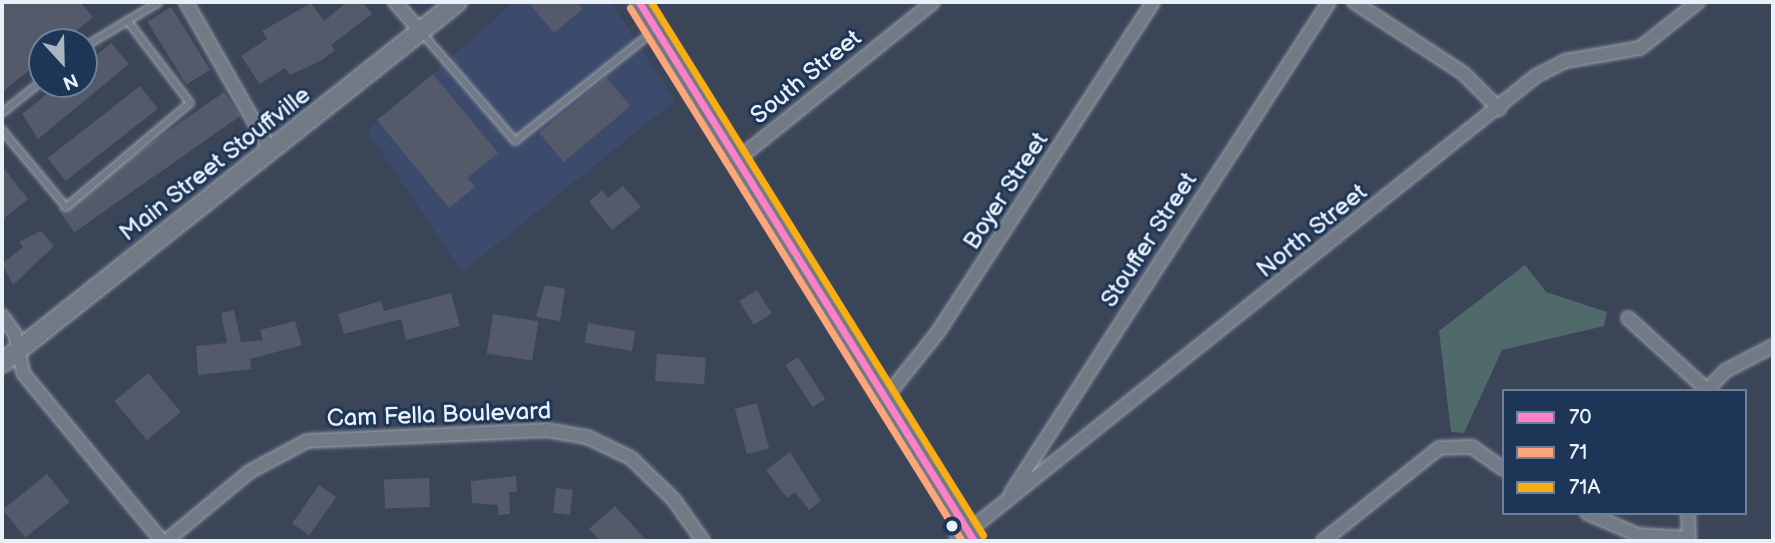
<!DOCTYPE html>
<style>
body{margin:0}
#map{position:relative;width:1775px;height:543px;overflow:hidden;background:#3b4558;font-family:"Balsamiq Sans",sans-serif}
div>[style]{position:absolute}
.built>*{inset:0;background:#3c4a6b}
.green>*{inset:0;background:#506a6c}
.building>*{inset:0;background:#545a6a;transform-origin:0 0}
.roads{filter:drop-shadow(0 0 2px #9da3ad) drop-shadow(0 0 2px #9da3ad)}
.service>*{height:6px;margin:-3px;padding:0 3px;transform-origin:3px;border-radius:3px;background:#727a85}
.minor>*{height:12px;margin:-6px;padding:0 6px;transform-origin:6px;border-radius:6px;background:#727a85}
.secondary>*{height:18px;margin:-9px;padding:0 9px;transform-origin:9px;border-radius:9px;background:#727a85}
.bus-1>*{height:7px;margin:-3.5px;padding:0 3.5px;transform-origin:3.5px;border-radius:3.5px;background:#ff80c5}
.bus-2>*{height:7px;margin:-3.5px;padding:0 3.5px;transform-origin:3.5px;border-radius:3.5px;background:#fea67b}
.bus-3>*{height:7px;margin:-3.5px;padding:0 3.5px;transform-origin:3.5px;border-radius:3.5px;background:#f8ad13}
.dots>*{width:19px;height:19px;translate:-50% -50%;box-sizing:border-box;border:4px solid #1d3557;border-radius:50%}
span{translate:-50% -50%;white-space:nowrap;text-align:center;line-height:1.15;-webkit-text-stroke:6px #1d3557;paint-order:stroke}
.street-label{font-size:24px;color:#e8f1f8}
.frame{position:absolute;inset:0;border:4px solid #e8f1f8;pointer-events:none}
.legend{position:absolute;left:1502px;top:389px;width:245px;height:126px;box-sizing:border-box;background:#1d3557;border:2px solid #6e8097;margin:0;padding:9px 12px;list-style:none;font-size:21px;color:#e8f1f8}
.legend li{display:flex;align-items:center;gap:14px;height:35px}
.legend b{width:35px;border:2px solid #6e8097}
.north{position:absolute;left:28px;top:28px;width:70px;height:70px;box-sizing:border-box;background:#1d3557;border:2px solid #6e8097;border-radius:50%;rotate:158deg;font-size:19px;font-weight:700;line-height:28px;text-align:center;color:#e8f1f8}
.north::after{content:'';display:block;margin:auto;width:24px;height:32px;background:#abb5c0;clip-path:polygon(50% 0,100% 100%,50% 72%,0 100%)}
</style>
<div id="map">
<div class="built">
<i style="clip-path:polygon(514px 2px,611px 2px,675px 101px,462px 272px,367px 131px)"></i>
</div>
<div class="green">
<i style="clip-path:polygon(1525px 265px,1546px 292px,1607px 312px,1604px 326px,1502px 350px,1464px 433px,1451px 432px,1439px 331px)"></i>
</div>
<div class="building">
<i style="clip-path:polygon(2px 2px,80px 2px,93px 17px,63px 42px,42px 42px,42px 60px,2px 92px)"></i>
<i style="clip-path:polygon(347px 2px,362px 2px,372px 14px,331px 45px,335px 50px,322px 60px,290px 75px,285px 68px,260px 84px,241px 56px,267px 39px,262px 31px,311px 3px,324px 21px)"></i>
<i style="clip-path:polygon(528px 2px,577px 2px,583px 9px,554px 33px)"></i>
<i style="left:171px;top:7px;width:74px;height:28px;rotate:58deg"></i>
<i style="clip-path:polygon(111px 43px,129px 64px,38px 139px,22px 114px,59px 84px,84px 84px,84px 65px)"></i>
<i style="clip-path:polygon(433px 74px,498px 153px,467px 178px,475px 187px,449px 208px,377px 120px)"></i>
<i style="left:606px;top:77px;width:38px;height:87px;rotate:50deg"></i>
<i style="left:140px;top:86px;width:29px;height:117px;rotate:52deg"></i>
<i style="left:224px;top:92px;width:29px;height:203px;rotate:55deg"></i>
<i style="clip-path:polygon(2px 166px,28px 199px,2px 220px)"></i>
<i style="clip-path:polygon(623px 186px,641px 207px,612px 230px,589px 202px,602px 190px,608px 198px)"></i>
<i style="clip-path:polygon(41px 231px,54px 246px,13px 285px,2px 264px,23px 247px,19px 242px)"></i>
<i style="clip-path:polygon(545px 285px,565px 289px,560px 321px,536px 317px)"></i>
<i style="left:757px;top:290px;width:28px;height:21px;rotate:58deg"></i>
<i style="clip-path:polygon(451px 293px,460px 326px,406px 340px,401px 319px,344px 334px,338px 314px,381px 301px,384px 311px)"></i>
<i style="clip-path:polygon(234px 310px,241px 342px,263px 340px,260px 330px,295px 321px,302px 345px,250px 359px,251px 369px,198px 375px,196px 346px,227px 343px,221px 313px)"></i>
<i style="left:493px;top:314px;width:46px;height:40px;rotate:9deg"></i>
<i style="left:588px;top:323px;width:48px;height:20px;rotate:10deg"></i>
<i style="left:657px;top:354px;width:49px;height:27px;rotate:4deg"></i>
<i style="left:798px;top:357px;width:50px;height:15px;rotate:57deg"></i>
<i style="left:148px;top:373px;width:51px;height:44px;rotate:50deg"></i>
<i style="left:757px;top:403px;width:47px;height:23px;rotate:75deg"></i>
<i style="clip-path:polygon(790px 452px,821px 501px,809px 510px,795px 492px,787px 498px,766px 470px)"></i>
<i style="left:47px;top:474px;width:36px;height:57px;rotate:51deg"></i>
<i style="clip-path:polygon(516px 476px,517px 492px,509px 492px,510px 514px,498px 515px,498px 505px,472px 503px,471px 481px)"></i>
<i style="left:429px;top:478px;width:29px;height:45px;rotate:88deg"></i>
<i style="left:319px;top:485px;width:21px;height:47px;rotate:35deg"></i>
<i style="left:556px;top:488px;width:17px;height:25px;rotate:7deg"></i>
<i style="clip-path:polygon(615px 506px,647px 541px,600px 541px,589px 529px)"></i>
</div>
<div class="roads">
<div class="service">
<i style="left:421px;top:32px;width:144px;rotate:49.2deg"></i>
<i style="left:515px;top:141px;width:179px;rotate:-38.4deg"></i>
<i style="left:84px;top:47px;width:87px;rotate:-31deg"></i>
<i style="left:2px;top:113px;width:51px;rotate:-38.7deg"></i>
<i style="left:2px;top:130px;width:100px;rotate:50.3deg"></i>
<i style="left:66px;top:207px;width:162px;rotate:-40deg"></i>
<i style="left:190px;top:103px;width:104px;rotate:-127.2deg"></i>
</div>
<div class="minor">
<i style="left:186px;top:2px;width:172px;rotate:60.3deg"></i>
<i style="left:395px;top:2px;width:40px;rotate:49deg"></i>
<i style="left:1354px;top:2px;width:130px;rotate:33.1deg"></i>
<i style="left:1463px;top:73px;width:51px;rotate:45deg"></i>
<i style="left:738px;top:159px;width:250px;rotate:-38.8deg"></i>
<i style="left:2px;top:316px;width:22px;rotate:54deg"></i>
<i style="left:15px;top:334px;width:40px;rotate:78deg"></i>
<i style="left:23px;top:373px;width:218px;rotate:50.4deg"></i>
<i style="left:1628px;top:318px;width:107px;rotate:42.3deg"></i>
<i style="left:1706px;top:391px;width:28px;rotate:-46deg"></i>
<i style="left:1725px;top:371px;width:54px;rotate:-27.5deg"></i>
<i style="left:886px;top:397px;width:83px;rotate:-51.3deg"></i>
<i style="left:938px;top:332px;width:394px;rotate:-56.9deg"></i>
<i style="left:1011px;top:493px;width:585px;rotate:-57.07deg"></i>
<i style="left:1587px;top:513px;width:56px;rotate:23.3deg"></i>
<i style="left:1638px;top:535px;width:51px;rotate:3.4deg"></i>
<i style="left:1688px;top:513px;width:28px;rotate:88deg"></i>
<i style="left:166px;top:541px;width:108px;rotate:-39.7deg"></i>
<i style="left:249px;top:472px;width:66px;rotate:-28.1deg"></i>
<i style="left:307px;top:441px;width:239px;rotate:-2.6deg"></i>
<i style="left:546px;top:430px;width:42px;rotate:9.7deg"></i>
<i style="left:587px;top:437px;width:49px;rotate:25.5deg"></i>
<i style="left:631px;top:458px;width:60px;rotate:44.3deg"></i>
<i style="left:674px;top:500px;width:50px;rotate:54.7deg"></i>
<i style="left:956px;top:541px;width:743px;rotate:-38.72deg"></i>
<i style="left:1536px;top:76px;width:34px;rotate:-27deg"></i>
<i style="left:1566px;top:61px;width:75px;rotate:-10deg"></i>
<i style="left:1640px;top:48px;width:74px;rotate:-38.4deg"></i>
<i style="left:1323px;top:541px;width:149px;rotate:-38.7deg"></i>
<i style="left:1439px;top:448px;width:33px;rotate:-2deg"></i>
<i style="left:1472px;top:447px;width:39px;rotate:35deg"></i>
</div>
<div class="secondary">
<i style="left:639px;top:2px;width:635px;rotate:58.14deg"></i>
<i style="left:2px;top:363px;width:581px;rotate:-38.43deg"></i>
</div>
</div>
<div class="bus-1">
<i style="left:639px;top:2px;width:635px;rotate:58.14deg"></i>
</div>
<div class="bus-2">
<i style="left:630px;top:8px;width:628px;rotate:58.08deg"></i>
</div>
<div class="bus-3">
<i style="left:651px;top:2px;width:628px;rotate:58.08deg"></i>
</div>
<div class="dots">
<i style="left:952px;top:526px;background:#e8f1f8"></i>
</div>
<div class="street-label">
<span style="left:806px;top:77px;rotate:-39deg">South Street</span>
<span style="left:215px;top:164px;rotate:-38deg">Main Street Stouffville</span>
<span style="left:1006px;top:191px;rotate:-57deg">Boyer Street</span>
<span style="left:1312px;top:231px;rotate:-39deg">North Street</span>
<span style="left:1149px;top:240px;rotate:-57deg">Stouffer Street</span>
<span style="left:439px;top:415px;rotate:-2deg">Cam Fella Boulevard</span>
</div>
<div class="frame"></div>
<ul class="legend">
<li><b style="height:9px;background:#ff80c5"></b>70</li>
<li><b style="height:9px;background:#fea67b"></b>71</li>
<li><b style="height:9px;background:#f8ad13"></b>71A</li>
</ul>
<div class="north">N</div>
</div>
